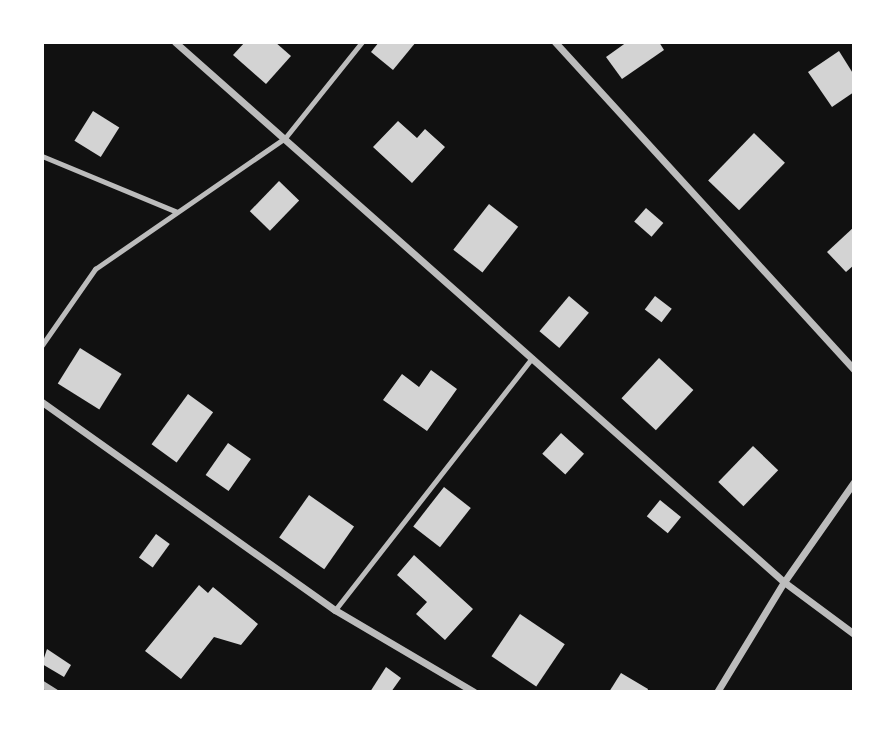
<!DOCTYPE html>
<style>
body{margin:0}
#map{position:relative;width:896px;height:734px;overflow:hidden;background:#111;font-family:Manrope,sans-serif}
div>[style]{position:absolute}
.building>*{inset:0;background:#d3d3d3;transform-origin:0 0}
.service>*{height:5px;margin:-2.5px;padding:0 2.5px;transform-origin:2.5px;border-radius:2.5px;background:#bcbcbc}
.minor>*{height:7px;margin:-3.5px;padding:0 3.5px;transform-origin:3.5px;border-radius:3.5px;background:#bcbcbc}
span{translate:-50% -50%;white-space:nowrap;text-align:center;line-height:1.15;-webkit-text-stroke:7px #fff;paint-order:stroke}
.frame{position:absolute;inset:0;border:44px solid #fff;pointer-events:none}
</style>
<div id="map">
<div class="building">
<i style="clip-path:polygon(245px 42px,275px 42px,291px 56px,266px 84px,233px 55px)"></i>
<i style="clip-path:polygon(379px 42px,416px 42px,393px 70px,371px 52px)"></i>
<i style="clip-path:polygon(627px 42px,659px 42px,664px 50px,622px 79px,606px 57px)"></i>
<i style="clip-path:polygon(839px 51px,854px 75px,854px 92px,832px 107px,808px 72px)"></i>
<i style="left:93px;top:111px;width:31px;height:35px;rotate:32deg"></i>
<i style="clip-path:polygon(398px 121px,417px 138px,425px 129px,445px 147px,412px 183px,373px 147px)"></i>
<i style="left:754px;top:133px;width:43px;height:66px;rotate:44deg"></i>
<i style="left:279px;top:181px;width:28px;height:42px;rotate:44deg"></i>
<i style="left:489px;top:204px;width:37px;height:58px;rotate:38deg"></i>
<i style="left:646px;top:208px;width:23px;height:18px;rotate:41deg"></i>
<i style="clip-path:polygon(854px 227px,854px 265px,846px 272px,827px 252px)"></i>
<i style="left:569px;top:296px;width:26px;height:46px;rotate:40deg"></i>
<i style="left:655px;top:296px;width:21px;height:17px;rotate:37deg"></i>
<i style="left:80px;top:348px;width:49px;height:42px;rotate:32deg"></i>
<i style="left:659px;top:358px;width:47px;height:55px;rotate:43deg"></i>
<i style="clip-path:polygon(431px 370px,457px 389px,427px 431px,383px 400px,402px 374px,419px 387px)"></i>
<i style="left:188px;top:394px;width:31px;height:62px;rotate:36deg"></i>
<i style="left:561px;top:433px;width:31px;height:28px;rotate:42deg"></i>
<i style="left:228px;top:443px;width:28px;height:39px;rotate:35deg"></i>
<i style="left:753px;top:446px;width:35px;height:50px;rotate:44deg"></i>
<i style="left:444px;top:487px;width:34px;height:50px;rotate:38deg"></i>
<i style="left:309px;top:495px;width:55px;height:52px;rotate:35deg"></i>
<i style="left:660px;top:500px;width:27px;height:21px;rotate:39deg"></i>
<i style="left:156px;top:534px;width:17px;height:29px;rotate:36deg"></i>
<i style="clip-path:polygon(414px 555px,473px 609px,445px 640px,416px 614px,427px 602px,397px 575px)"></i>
<i style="clip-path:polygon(199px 585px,208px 593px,213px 587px,258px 624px,241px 645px,214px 637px,181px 679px,145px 651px)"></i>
<i style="left:520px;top:614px;width:54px;height:51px;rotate:34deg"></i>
<i style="clip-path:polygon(47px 649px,71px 665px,64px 677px,42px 664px)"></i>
<i style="clip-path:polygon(386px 667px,401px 678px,391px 692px,370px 692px)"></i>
<i style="clip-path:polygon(621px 673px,648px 689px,647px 692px,609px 692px)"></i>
</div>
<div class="service">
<i style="left:42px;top:156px;width:146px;rotate:22.5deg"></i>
<i style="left:42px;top:345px;width:93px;rotate:-55.1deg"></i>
<i style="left:95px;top:269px;width:231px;rotate:-34.6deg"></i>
<i style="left:285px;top:138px;width:123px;rotate:-51.3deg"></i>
<i style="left:335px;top:610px;width:320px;rotate:-52deg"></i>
</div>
<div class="minor">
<i style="left:175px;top:42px;width:814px;rotate:41.56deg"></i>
<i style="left:784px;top:582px;width:87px;rotate:36.6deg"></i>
<i style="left:555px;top:42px;width:444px;rotate:47.6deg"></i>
<i style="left:42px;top:402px;width:359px;rotate:35.4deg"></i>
<i style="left:335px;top:610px;width:161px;rotate:30.5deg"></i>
<i style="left:42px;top:684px;width:15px;rotate:32deg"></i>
<i style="left:717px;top:692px;width:129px;rotate:-58.7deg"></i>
<i style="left:784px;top:582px;width:122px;rotate:-55deg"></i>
</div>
<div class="frame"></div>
</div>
